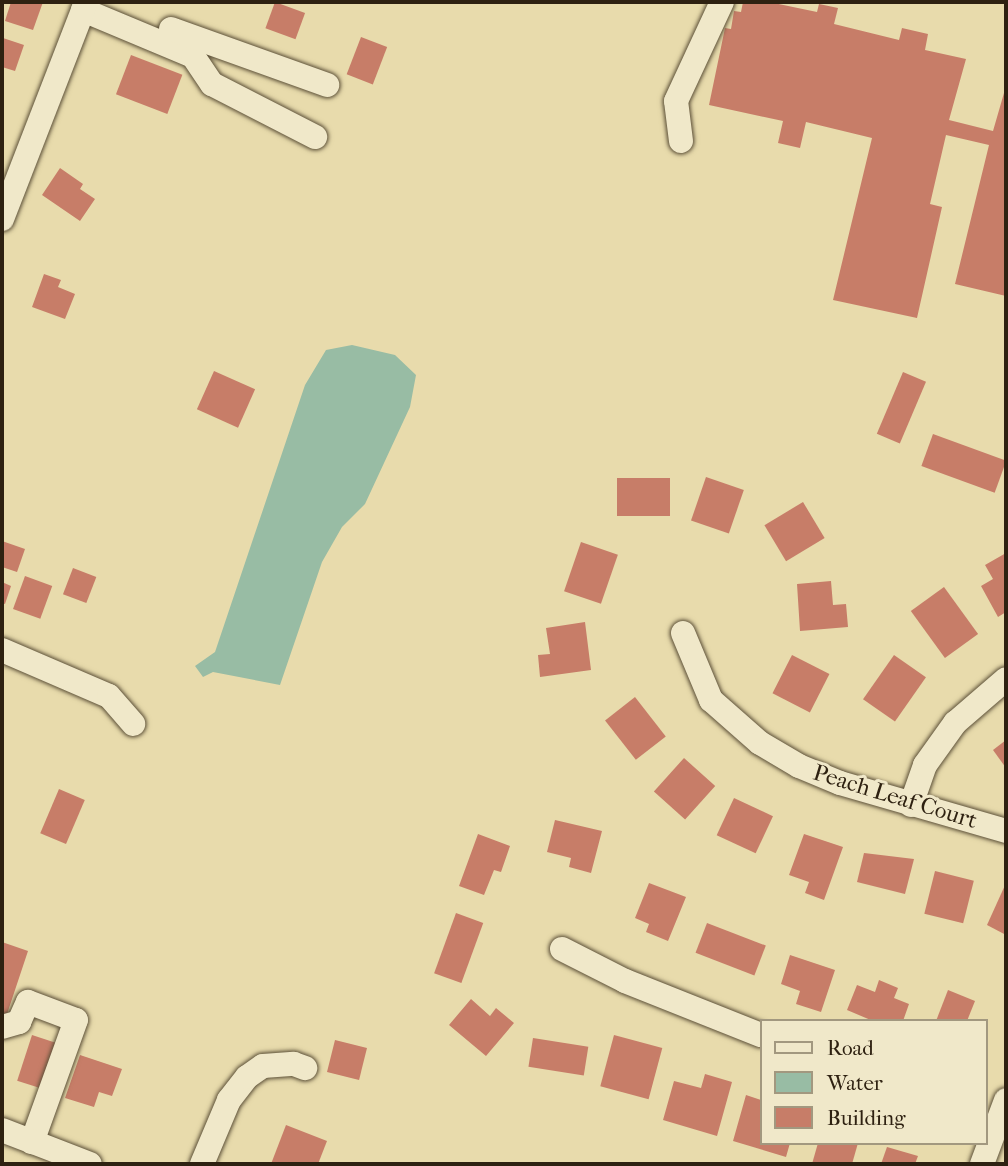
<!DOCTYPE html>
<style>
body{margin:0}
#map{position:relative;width:1008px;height:1166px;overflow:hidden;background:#e8dbac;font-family:"IM FELL French Canon",serif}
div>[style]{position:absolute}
.water>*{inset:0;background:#98bca4}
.building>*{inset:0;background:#c77d68;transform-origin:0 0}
.roads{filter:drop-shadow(0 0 2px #5c5038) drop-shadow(0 0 2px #5c5038)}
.minor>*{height:24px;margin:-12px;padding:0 12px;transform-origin:12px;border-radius:12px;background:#f0e8c9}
span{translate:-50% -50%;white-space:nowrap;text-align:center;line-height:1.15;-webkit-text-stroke:6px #f0e8c9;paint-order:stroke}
.street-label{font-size:23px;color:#2e2111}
.frame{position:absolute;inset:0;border:4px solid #2e2111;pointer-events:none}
.legend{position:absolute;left:760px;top:1019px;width:228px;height:126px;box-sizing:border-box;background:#f0e8c9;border:2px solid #a2987f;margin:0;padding:9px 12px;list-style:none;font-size:21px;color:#2e2111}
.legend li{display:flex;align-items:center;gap:14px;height:35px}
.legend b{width:35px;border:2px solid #a2987f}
</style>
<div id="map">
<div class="water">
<i style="clip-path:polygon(352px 345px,395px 355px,416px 375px,410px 407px,365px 504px,342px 527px,322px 562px,280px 685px,213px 672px,203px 677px,195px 666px,215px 652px,305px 385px,326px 350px)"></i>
</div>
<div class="building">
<i style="clip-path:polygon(11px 2px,43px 2px,33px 30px,5px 21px)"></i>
<i style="left:275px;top:2px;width:32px;height:28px;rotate:20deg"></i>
<i style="clip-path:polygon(743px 2px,769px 2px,817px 12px,819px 4px,838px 8px,834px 24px,899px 40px,902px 28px,928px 34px,925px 50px,966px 59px,949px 120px,993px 131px,1006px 86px,1006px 296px,955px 284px,989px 145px,946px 135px,930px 204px,942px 207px,917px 318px,833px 300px,872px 138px,806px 122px,800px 148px,778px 143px,783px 121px,709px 105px,725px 28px,731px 29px,734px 11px,741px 12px)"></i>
<i style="left:361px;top:37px;width:28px;height:40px;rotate:21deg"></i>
<i style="clip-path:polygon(3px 38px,24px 45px,15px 71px,2px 67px)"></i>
<i style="left:131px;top:55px;width:55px;height:42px;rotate:21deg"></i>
<i style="clip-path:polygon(60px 168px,83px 184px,80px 189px,95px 199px,80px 221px,42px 195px)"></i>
<i style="clip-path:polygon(44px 274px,61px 280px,58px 287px,75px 294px,65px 319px,32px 307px)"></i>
<i style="left:214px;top:371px;width:45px;height:42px;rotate:24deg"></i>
<i style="left:903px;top:372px;width:25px;height:67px;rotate:23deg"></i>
<i style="left:933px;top:434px;width:78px;height:34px;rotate:20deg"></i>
<i style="left:706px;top:477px;width:40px;height:46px;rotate:19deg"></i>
<i style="left:670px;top:478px;width:38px;height:53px;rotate:90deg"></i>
<i style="left:803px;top:502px;width:42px;height:45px;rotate:59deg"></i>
<i style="clip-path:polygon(2px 541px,25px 549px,17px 572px,2px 567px)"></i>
<i style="left:581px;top:542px;width:39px;height:52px;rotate:19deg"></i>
<i style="clip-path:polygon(1006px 553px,1006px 612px,998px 617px,981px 586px,993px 579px,985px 565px)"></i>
<i style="left:73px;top:568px;width:25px;height:28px;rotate:21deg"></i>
<i style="left:25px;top:576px;width:29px;height:35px;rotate:20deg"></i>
<i style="clip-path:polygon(831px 581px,833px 605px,846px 604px,848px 627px,800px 631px,797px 584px)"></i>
<i style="clip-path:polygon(2px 582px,11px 586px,5px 604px,2px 603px)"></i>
<i style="left:944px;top:587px;width:58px;height:41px;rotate:54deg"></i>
<i style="clip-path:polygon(585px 622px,591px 670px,540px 677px,538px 655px,550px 654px,546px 628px)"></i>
<i style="left:792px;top:655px;width:42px;height:43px;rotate:27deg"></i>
<i style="left:894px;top:655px;width:39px;height:54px;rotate:35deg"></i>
<i style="left:635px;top:697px;width:50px;height:38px;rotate:52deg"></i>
<i style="clip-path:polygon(1006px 740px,1006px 768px,993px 750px)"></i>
<i style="left:684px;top:758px;width:42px;height:45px;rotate:42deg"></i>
<i style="left:59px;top:789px;width:28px;height:48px;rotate:23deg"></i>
<i style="left:734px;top:798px;width:43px;height:41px;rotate:25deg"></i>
<i style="clip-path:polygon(555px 820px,602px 831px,591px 873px,569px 867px,571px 858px,547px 852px)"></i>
<i style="clip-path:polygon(478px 834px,510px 846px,501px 872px,494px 870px,484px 895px,459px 886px)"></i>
<i style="clip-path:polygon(804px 834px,843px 847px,824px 900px,805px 893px,809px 882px,789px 875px)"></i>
<i style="clip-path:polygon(864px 853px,914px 859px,905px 894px,857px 882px)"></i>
<i style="left:935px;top:871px;width:40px;height:44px;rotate:14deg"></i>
<i style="clip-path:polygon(649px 883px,686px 897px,668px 941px,646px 932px,649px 924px,635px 918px)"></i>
<i style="clip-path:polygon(1006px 883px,1006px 935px,987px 925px)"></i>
<i style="left:456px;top:913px;width:29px;height:64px;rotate:20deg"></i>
<i style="left:707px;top:923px;width:63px;height:32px;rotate:21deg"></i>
<i style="clip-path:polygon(2px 942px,28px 951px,6px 1017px,2px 1015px)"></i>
<i style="clip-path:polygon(790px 955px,835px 970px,821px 1012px,796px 1004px,800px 991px,781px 984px)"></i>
<i style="clip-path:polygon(879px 980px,898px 988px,894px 998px,909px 1004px,903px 1021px,873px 1021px,847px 1010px,857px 985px,875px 992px)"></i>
<i style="clip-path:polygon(948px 990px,975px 1001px,967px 1021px,936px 1021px)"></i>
<i style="clip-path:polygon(471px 999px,490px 1016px,496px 1008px,514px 1023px,486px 1056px,449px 1025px)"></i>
<i style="left:32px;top:1035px;width:28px;height:48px;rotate:18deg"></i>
<i style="left:614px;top:1035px;width:50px;height:53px;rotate:15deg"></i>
<i style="left:533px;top:1038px;width:56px;height:29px;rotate:9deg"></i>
<i style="left:335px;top:1040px;width:33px;height:33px;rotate:14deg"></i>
<i style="clip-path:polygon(80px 1055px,122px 1069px,112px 1096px,99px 1092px,94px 1107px,65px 1098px)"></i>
<i style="clip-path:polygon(705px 1074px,732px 1082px,717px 1136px,663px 1120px,674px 1081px,701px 1088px)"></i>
<i style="clip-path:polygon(746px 1095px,761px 1100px,761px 1143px,790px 1143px,786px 1157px,733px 1141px)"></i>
<i style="clip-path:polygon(286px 1125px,327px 1141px,318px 1164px,271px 1164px)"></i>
<i style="clip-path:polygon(818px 1143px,858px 1143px,852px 1164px,812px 1164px)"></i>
<i style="clip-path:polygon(887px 1147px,918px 1156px,915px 1164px,881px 1164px)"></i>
</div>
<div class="roads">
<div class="minor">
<i style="left:83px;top:10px;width:119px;rotate:22.7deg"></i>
<i style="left:193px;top:56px;width:34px;rotate:56deg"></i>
<i style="left:212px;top:84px;width:116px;rotate:27.2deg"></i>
<i style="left:171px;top:29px;width:166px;rotate:19.7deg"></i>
<i style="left:681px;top:141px;width:40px;rotate:-97.1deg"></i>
<i style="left:676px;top:101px;width:109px;rotate:-65.1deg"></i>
<i style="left:2px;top:219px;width:233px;rotate:-68.8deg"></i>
<i style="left:683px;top:633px;width:73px;rotate:67.3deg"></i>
<i style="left:711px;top:700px;width:65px;rotate:41.3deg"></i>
<i style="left:760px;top:743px;width:45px;rotate:30.5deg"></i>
<i style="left:799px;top:766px;width:44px;rotate:22.5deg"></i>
<i style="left:840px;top:783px;width:173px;rotate:16.1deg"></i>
<i style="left:2px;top:650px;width:116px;rotate:23.3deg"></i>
<i style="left:109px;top:696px;width:37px;rotate:49deg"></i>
<i style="left:911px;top:805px;width:42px;rotate:-70.7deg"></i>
<i style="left:925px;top:765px;width:52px;rotate:-54.5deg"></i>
<i style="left:955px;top:723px;width:67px;rotate:-40.8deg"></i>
<i style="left:562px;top:949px;width:71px;rotate:26.9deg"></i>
<i style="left:625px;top:981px;width:146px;rotate:21.7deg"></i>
<i style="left:2px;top:1027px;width:18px;rotate:-16deg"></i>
<i style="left:19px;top:1022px;width:22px;rotate:-66deg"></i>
<i style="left:28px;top:1002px;width:51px;rotate:20.6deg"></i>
<i style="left:76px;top:1020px;width:130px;rotate:109.8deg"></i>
<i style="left:2px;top:1130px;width:94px;rotate:21.1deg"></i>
<i style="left:202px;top:1164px;width:69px;rotate:-67.1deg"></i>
<i style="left:229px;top:1100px;width:29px;rotate:-52deg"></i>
<i style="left:247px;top:1077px;width:19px;rotate:-35deg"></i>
<i style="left:263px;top:1066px;width:31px;rotate:-4deg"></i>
<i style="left:294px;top:1064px;width:12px;rotate:20deg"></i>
<i style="left:982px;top:1164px;width:68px;rotate:-69.4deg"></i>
</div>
</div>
<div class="street-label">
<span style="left:895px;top:797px;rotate:17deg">Peach Leaf Court</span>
</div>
<div class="frame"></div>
<ul class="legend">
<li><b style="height:9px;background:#f0e8c9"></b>Road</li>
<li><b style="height:19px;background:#98bca4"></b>Water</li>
<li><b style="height:19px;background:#c77d68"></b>Building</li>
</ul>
</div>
